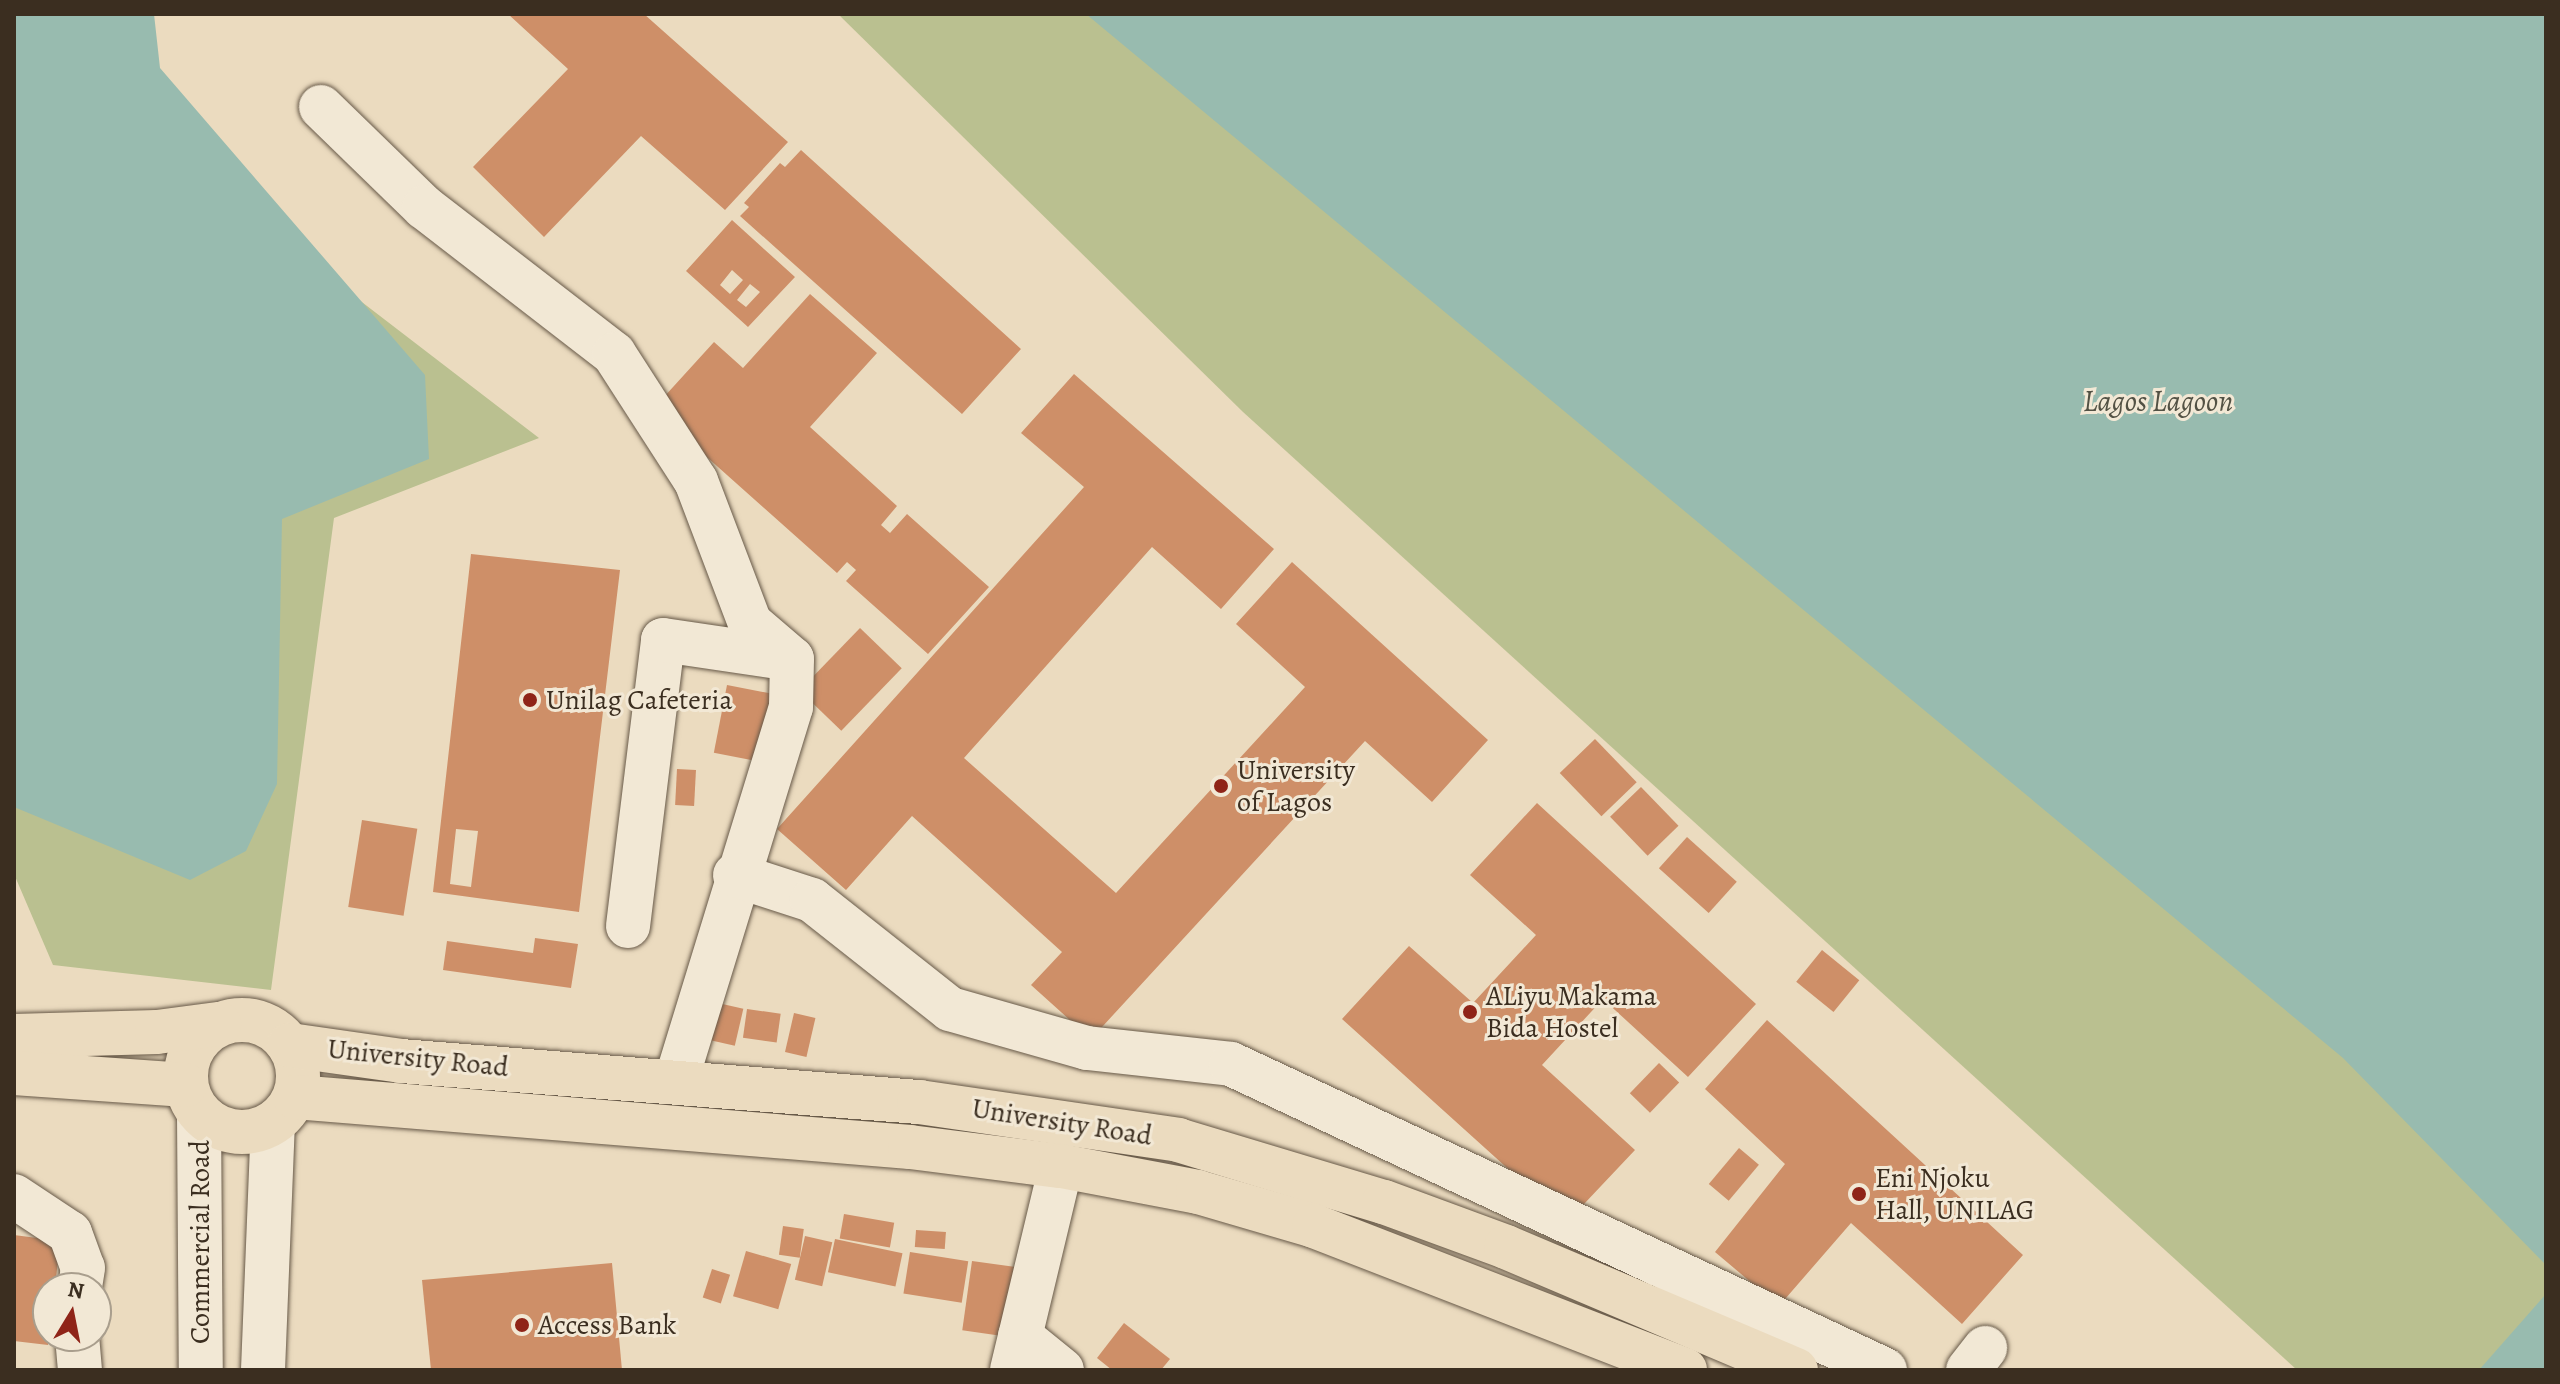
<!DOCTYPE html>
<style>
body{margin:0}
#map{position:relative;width:2560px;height:1384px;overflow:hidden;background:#ebdbbf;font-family:Alegreya,serif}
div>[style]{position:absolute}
.green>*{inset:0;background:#bac090}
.water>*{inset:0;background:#98bbaf}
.building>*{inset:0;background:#ce8f68;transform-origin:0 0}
.roads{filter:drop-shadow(0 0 2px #675948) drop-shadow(0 0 2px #675948)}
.minor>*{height:44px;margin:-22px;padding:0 22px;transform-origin:22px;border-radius:22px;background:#f2e8d5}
.major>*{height:44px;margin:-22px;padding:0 22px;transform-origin:22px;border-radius:22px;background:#ebdbbf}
.major>.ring{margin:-22px;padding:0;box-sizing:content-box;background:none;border:44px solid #ebdbbf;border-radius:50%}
.dots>*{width:22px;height:22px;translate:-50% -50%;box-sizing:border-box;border:4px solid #f2e8d5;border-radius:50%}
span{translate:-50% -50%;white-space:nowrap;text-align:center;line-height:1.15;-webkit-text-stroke:6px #f2e8d5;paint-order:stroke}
.poi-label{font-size:28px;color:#3b2e20}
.left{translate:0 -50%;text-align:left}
.street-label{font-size:28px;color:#3b2e20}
.water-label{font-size:30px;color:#525144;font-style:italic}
.frame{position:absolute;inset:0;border:16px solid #3b2e20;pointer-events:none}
.north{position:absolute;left:32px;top:1272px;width:80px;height:80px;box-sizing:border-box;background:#f2e8d5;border:2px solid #a99e8d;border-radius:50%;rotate:10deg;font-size:22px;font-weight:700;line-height:32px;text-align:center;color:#3b2e20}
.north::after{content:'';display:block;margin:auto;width:28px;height:36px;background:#8f2418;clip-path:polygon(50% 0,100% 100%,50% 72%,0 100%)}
</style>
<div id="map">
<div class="green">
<i style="clip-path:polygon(14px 14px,40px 55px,539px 438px,334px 518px,271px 990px,53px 965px,14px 874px)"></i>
<i style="clip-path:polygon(838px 14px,2546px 14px,2546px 1370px,2297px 1370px,1243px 412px)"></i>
</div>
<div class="water">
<i style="clip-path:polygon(14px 14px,154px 14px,160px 68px,425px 375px,429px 459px,282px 519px,277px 784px,246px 851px,190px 880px,14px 807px)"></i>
<i style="clip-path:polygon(1086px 14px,2546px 14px,2546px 1265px,2343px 1058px)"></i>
<i style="clip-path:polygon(2546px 1294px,2546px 1370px,2479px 1370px)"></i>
</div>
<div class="building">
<i style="clip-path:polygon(508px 14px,644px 14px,788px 142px,725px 210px,641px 136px,544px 237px,473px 167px,568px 69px)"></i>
<i style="clip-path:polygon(801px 150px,1021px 349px,962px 414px,740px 216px,749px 207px,744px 203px,780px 163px,785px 167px)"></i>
<i style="clip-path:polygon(evenodd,732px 220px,795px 277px,748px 327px,686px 271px,732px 220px,732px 270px,743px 280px,730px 294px,720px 285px,732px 270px,732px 220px,750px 284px,760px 292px,746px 307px,737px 300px,750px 284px)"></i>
<i style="clip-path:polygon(810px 294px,877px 353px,810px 427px,897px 506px,881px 525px,890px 533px,907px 514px,989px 587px,928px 654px,846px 581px,856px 570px,847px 562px,837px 573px,653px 409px,714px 342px,743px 368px)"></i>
<i style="clip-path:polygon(1074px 374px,1274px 549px,1221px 609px,1152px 547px,964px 758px,1116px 893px,1305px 687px,1236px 624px,1292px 562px,1488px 740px,1432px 802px,1365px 741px,1091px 1039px,1031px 985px,1062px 952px,912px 816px,846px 890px,777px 829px,1084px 487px,1021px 433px)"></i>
<i style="clip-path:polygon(evenodd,471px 554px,620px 570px,579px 912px,433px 892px,471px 554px,456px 829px,478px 831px,471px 887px,450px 884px,456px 829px)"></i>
<i style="left:860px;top:628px;width:58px;height:87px;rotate:44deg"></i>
<i style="left:727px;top:685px;width:54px;height:69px;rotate:11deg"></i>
<i style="left:1595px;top:739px;width:60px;height:49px;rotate:46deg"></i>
<i style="left:677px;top:769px;width:19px;height:36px;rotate:3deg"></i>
<i style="left:1641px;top:787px;width:54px;height:43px;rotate:46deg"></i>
<i style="clip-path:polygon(1537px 803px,1756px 1004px,1688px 1077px,1603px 999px,1542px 1065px,1635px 1150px,1567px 1222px,1342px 1019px,1409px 946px,1473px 1003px,1536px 935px,1470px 875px)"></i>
<i style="left:362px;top:820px;width:56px;height:88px;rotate:9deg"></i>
<i style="left:1687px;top:837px;width:67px;height:42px;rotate:42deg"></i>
<i style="clip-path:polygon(535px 938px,578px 944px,571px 988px,443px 970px,447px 941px,533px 953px)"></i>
<i style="left:1822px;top:950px;width:48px;height:41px;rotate:39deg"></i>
<i style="left:718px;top:1003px;width:26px;height:38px;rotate:13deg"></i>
<i style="left:747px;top:1009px;width:34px;height:29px;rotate:8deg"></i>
<i style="left:794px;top:1013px;width:22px;height:40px;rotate:13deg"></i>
<i style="clip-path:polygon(1767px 1020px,2023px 1255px,1962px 1324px,1851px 1223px,1779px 1306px,1715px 1252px,1785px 1164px,1705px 1089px)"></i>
<i style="left:1659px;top:1063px;width:28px;height:42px;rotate:44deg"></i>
<i style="left:1739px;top:1148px;width:26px;height:47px;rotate:40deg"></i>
<i style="left:844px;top:1214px;width:51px;height:25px;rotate:10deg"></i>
<i style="left:783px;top:1226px;width:21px;height:29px;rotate:8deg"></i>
<i style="left:916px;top:1230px;width:30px;height:17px;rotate:4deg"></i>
<i style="clip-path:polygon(14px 1235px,60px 1241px,55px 1288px,48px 1288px,48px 1345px,14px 1341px)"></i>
<i style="left:805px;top:1236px;width:28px;height:45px;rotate:13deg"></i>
<i style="left:835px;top:1239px;width:69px;height:34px;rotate:12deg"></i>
<i style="left:746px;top:1251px;width:47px;height:47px;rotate:16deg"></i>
<i style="left:910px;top:1252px;width:59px;height:42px;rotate:9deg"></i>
<i style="left:972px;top:1261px;width:44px;height:70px;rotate:8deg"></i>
<i style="clip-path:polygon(612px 1263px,622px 1370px,431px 1370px,422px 1280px)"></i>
<i style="left:712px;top:1269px;width:19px;height:30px;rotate:18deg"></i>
<i style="clip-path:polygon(1124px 1323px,1170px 1359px,1161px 1370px,1112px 1370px,1097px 1358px)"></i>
</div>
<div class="roads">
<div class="minor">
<i style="left:321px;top:107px;width:144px;rotate:44.2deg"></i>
<i style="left:424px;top:207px;width:240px;rotate:37.7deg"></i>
<i style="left:614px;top:354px;width:151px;rotate:57.2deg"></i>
<i style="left:696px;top:481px;width:152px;rotate:69.2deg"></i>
<i style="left:750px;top:623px;width:55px;rotate:40.6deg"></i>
<i style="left:792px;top:659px;width:48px;rotate:91.2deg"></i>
<i style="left:791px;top:707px;width:391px;rotate:107.1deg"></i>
<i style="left:735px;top:875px;width:81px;rotate:18deg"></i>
<i style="left:812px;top:900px;width:176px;rotate:38.3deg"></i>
<i style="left:950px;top:1009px;width:142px;rotate:15.9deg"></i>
<i style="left:1087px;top:1048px;width:145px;rotate:6.3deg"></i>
<i style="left:1231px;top:1064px;width:722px;rotate:25.07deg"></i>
<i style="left:628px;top:926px;width:288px;rotate:-83deg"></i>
<i style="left:663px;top:640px;width:130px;rotate:8.4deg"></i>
<i style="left:199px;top:1114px;width:256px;rotate:89.6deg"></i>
<i style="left:14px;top:1196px;width:67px;rotate:33.5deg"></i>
<i style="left:70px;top:1233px;width:37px;rotate:70deg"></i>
<i style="left:83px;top:1268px;width:20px;rotate:99deg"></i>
<i style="left:77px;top:1336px;width:34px;rotate:85deg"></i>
<i style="left:1020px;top:1336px;width:54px;rotate:39deg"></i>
<i style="left:263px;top:1370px;width:247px;rotate:-87.7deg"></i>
<i style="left:1012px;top:1370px;width:210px;rotate:-76.5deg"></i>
<i style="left:1968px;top:1370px;width:28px;rotate:-52deg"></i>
</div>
<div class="major">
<i class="ring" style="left:186px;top:1020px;width:68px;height:68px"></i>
<i style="left:14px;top:1036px;width:143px;rotate:-1.6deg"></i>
<i style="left:157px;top:1032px;width:63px;rotate:-7.4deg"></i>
<i style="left:289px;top:1045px;width:113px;rotate:8.1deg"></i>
<i style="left:401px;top:1061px;width:520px;rotate:4.53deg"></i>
<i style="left:919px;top:1102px;width:262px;rotate:8.3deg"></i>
<i style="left:1178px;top:1140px;width:215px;rotate:16.8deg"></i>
<i style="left:1384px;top:1202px;width:130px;rotate:20.2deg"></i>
<i style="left:1506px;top:1247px;width:315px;rotate:23deg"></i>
<i style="left:14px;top:1073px;width:172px;rotate:4deg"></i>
<i style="left:295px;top:1097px;width:617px;rotate:4.65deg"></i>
<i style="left:910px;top:1147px;width:152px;rotate:7.2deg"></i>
<i style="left:1061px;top:1166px;width:139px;rotate:10.7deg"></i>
<i style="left:1198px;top:1192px;width:121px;rotate:16.3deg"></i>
<i style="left:1314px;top:1226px;width:398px;rotate:21.2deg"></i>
</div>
</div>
<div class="dots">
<i style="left:530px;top:700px;background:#8f2418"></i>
<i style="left:1221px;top:786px;background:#8f2418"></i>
<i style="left:1470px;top:1012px;background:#8f2418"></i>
<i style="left:1859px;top:1194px;background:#8f2418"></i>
<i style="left:522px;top:1325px;background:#8f2418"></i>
</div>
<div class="poi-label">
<span class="left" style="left:546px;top:700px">Unilag Cafeteria</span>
<span class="left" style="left:1237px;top:786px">University<br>of Lagos</span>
<span class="left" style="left:1486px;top:1012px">ALiyu Makama<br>Bida Hostel</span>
<span class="left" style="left:1875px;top:1194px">Eni Njoku<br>Hall, UNILAG</span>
<span class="left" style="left:538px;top:1325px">Access Bank</span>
</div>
<div class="street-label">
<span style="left:418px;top:1058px;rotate:6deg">University Road</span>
<span style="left:1062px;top:1122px;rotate:9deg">University Road</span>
<span style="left:200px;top:1242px;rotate:-90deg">Commercial Road</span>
</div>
<div class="water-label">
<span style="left:2158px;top:401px">Lagos Lagoon</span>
</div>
<div class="frame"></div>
<div class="north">N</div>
</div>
